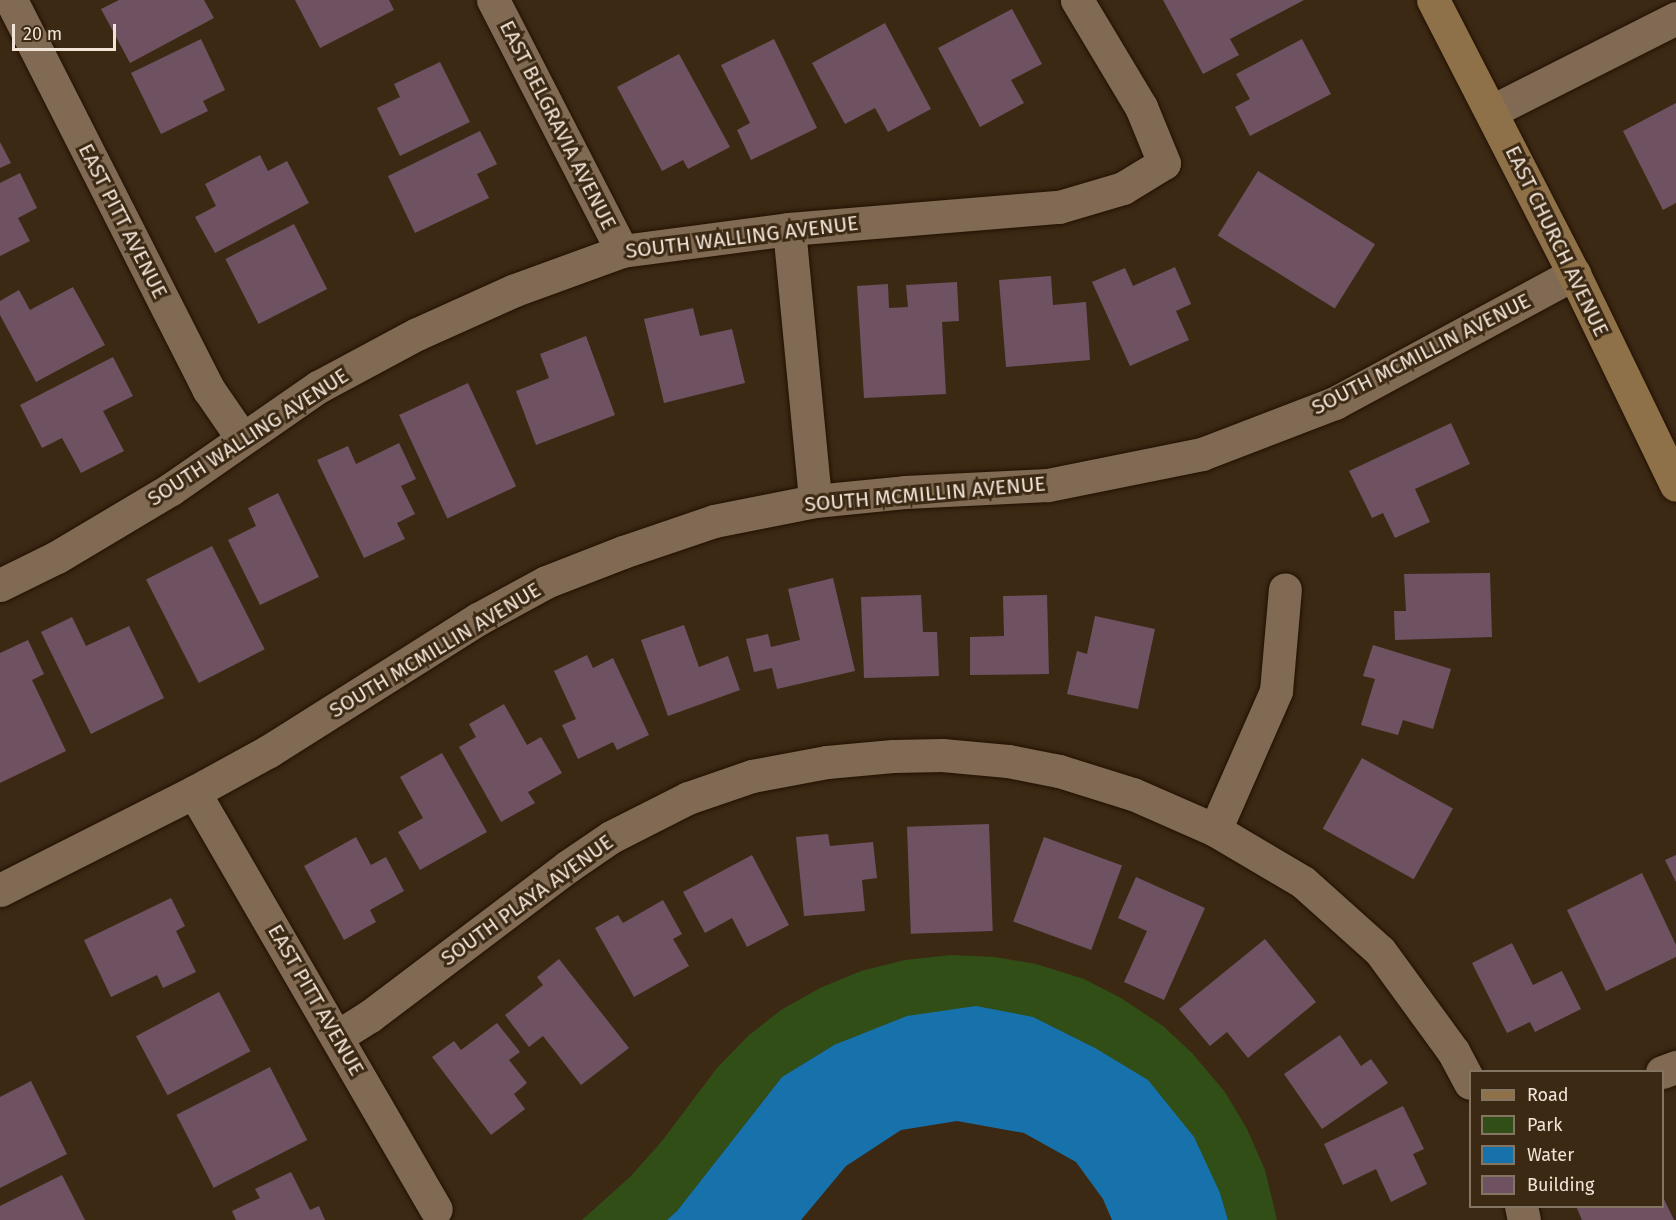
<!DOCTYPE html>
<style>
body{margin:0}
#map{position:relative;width:1676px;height:1220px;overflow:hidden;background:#3c2914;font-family:"Fira Sans",sans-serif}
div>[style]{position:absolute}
.green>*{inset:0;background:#304e16}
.water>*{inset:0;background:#1772ac}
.building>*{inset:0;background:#6e5262;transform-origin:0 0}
.roads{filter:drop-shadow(0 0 2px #210) drop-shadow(0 0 2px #210)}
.street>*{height:33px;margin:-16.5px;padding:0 16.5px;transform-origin:16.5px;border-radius:16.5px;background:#806a53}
.secondary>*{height:33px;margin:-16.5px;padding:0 16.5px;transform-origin:16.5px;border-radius:16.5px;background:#8e7149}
span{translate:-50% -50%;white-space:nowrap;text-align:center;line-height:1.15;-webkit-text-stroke:6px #3c2914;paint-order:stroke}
.street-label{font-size:21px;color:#f1e4d7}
.legend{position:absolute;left:1469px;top:1070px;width:195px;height:138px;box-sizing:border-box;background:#3c2914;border:2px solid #847462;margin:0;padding:8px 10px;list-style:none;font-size:18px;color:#f1e4d7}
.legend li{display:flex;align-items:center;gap:12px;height:30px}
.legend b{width:30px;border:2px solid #847462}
.scale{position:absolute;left:12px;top:24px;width:104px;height:27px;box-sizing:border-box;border:3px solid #f1e4d7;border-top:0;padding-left:8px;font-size:18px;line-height:21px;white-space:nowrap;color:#f1e4d7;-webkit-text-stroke:4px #3c2914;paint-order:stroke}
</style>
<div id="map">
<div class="green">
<i style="clip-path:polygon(951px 955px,995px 957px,1036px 964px,1084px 979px,1121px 998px,1163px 1026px,1192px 1053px,1225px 1092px,1247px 1129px,1265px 1170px,1277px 1220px,1228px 1220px,1220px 1193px,834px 1045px,782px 1077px,677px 1211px,667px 1220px,582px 1220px,631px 1176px,662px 1141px,717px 1068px,748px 1036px,781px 1010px,820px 988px,861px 971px,905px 960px)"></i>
</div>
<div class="water">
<i style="clip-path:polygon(976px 1006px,1033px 1017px,1095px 1048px,1148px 1080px,1194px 1137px,1220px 1193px,1228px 1220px,1112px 1220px,1103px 1199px,1076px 1162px,1024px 1133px,957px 1121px,901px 1130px,846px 1166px,801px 1220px,667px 1220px,677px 1211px,782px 1077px,834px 1045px,907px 1016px)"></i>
</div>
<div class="building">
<i style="clip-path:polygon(119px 0,204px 0,214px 18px,130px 63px,101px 9px)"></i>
<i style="clip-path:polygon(295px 0,389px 0,394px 10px,320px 48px)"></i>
<i style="clip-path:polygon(1163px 0,1304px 0,1230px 39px,1239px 55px,1203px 74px)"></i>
<i style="clip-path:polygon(1012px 9px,1042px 64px,1011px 80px,1024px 103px,980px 127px,938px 48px)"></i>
<i style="clip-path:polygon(885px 23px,931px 109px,888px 132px,875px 108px,845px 124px,812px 63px)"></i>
<i style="clip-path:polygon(201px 39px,225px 90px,203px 101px,208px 111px,161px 134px,131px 73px)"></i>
<i style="clip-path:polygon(774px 39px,817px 128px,751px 160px,737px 130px,750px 123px,721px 65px)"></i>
<i style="clip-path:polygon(1302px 39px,1331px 94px,1250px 136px,1235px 107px,1250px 99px,1236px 74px)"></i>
<i style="clip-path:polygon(679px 54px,730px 147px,688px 169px,683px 160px,662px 171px,617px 87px)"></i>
<i style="clip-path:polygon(440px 62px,470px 122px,400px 156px,377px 108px,400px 97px,394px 84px)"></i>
<i style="clip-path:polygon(1676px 103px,1676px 203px,1663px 210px,1623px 131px)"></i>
<i style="clip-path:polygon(480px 131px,497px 164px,477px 174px,489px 198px,415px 233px,388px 176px)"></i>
<i style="clip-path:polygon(0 142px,11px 163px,0 168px)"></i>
<i style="clip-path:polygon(260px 155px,268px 171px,287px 161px,309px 203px,215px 253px,195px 217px,216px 206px,205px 184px)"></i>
<i style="left:1258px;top:171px;width:138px;height:76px;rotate:32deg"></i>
<i style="clip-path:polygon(20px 173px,37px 208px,18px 218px,30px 241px,0 256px,0 183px)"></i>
<i style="left:294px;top:224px;width:73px;height:77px;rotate:63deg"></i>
<i style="clip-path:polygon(1175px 267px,1191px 304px,1176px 311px,1189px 340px,1130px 366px,1092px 282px,1125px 268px,1133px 286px)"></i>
<i style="clip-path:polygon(1051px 276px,1053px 305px,1086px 302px,1090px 360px,1006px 367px,999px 280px)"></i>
<i style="clip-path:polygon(957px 282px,959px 321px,942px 322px,946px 394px,864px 398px,857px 286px,888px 284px,889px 308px,908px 307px,906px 285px)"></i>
<i style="clip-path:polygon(73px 287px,105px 345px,36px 382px,0 315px,0 301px,19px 290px,30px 310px)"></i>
<i style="clip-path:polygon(693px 308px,700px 336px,732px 329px,745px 383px,664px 403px,644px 319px)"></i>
<i style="clip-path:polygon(586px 336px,615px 415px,536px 445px,516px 391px,549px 378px,540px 354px)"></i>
<i style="clip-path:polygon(113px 357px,133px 396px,103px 411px,124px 451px,81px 473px,62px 438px,42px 448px,20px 405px)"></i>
<i style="left:468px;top:383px;width:114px;height:76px;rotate:65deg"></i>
<i style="clip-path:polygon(1451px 423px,1470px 464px,1415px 489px,1430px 522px,1395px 538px,1383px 513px,1372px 518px,1349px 471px)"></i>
<i style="clip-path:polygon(399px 443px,416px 479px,401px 486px,415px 514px,397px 523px,405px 539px,364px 558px,317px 460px,348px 446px,356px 464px)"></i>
<i style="clip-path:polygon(278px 493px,319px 577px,260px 605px,228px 540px,256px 526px,248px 508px)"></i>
<i style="left:212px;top:546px;width:116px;height:74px;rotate:63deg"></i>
<i style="clip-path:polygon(1490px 573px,1492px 637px,1395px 640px,1394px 611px,1406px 611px,1404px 574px)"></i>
<i style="clip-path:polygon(833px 578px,855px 671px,777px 689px,772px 668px,754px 672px,746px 639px,768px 634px,771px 647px,800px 640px,788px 589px)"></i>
<i style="clip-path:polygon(921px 595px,923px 632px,937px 632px,939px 676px,864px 678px,861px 597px)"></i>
<i style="clip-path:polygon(1047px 595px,1049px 674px,970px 675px,970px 637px,1004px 636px,1003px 596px)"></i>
<i style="clip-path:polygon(1095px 616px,1155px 629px,1138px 709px,1067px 694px,1077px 651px,1087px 654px)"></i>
<i style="clip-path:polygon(72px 617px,86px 646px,129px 626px,164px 698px,91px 734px,41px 632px)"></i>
<i style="clip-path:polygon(684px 625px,699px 667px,728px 656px,740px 690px,668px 716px,641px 640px)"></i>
<i style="clip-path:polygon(28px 640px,44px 674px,32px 680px,66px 751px,0 783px,0 653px)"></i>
<i style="clip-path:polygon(1373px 645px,1451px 669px,1433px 729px,1403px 720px,1398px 735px,1361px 725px,1375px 679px,1363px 676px)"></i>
<i style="clip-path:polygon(587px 655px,593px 668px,613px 658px,649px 735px,617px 750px,613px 742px,578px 759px,562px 725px,576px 719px,554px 671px)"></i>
<i style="clip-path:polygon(504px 704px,527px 745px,541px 737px,562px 773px,528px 792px,535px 803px,501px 822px,459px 747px,476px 737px,469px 724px)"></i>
<i style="clip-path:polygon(442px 753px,487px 832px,420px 870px,398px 832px,423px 818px,400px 777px)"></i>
<i style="left:1362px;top:758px;width:104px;height:81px;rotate:29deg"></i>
<i style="left:989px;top:824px;width:107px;height:82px;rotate:88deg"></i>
<i style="clip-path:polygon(828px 834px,830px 846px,873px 842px,877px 878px,862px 880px,865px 911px,804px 916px,796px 837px)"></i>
<i style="clip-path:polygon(356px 837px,371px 865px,386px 857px,404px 891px,370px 910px,376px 922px,344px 940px,304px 866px)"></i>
<i style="left:1044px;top:837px;width:83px;height:90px;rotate:20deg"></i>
<i style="clip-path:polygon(752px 855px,789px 925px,747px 947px,732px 918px,705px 933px,683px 892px)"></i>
<i style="clip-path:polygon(1676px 855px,1676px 882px,1665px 860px)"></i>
<i style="clip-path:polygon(1642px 873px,1676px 945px,1676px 957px,1606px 991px,1567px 910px)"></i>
<i style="clip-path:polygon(1136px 877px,1205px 908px,1164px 1000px,1124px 982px,1147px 931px,1118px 918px)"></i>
<i style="clip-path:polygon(171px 898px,185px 926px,176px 931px,196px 972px,163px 988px,157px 975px,111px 997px,84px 940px)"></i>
<i style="clip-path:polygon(663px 900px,682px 934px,673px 939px,689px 966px,634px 997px,595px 928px,618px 915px,623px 923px)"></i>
<i style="clip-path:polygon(1265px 939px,1316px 1002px,1248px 1058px,1227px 1032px,1210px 1046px,1179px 1009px)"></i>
<i style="clip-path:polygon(1512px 943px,1533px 985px,1562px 971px,1581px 1009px,1535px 1032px,1530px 1022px,1507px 1033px,1472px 963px)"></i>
<i style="clip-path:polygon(559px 959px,629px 1048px,581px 1085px,543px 1036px,529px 1047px,505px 1015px,543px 985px,537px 977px)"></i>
<i style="left:219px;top:992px;width:67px;height:94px;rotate:62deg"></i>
<i style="clip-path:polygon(497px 1023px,520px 1052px,509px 1060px,527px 1083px,514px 1094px,525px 1109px,491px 1135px,432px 1057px,454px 1041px,461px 1050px)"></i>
<i style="clip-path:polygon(1340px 1035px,1361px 1066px,1371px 1059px,1388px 1083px,1322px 1129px,1284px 1074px)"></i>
<i style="left:270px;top:1067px;width:82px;height:105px;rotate:63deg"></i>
<i style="clip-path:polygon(31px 1081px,67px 1154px,0 1188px,0 1097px)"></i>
<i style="clip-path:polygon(1403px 1106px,1424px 1149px,1413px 1154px,1427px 1184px,1391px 1202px,1376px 1169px,1343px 1185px,1324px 1144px)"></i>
<i style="clip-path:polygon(291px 1172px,310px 1210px,319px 1206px,325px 1220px,236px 1220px,232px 1211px,260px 1198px,255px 1189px)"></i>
<i style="clip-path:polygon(62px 1175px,85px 1220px,0 1220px,0 1206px)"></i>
<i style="clip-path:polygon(1662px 1195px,1674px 1220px,1582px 1220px,1576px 1206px,1662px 1206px)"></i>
</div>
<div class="roads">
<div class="street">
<i style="left:11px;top:0;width:437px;rotate:63.1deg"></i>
<i style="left:209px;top:390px;width:58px;rotate:55.5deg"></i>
<i style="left:493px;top:0;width:282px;rotate:62.8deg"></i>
<i style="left:1492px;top:111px;width:206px;rotate:-26.8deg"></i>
<i style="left:789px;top:229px;width:273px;rotate:84.5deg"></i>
<i style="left:0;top:585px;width:64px;rotate:-26.2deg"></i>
<i style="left:57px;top:557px;width:133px;rotate:-30.8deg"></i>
<i style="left:171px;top:489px;width:179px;rotate:-34.8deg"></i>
<i style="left:318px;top:387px;width:112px;rotate:-28.2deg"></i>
<i style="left:417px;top:334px;width:107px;rotate:-24.2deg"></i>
<i style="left:515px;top:290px;width:114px;rotate:-20deg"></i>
<i style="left:622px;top:251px;width:168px;rotate:-7.5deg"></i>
<i style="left:789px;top:229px;width:271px;rotate:-4.7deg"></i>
<i style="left:1059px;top:207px;width:67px;rotate:-16.5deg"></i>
<i style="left:1123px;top:188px;width:48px;rotate:-31.4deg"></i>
<i style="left:1164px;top:163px;width:61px;rotate:-112.3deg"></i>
<i style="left:1141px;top:107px;width:125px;rotate:-120.9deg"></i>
<i style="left:194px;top:792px;width:482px;rotate:59.9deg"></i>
<i style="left:1215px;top:830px;width:152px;rotate:-66.3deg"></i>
<i style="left:1276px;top:691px;width:102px;rotate:-85deg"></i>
<i style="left:0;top:890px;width:217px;rotate:-26.8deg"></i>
<i style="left:194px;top:792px;width:85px;rotate:-28.7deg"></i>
<i style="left:269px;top:751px;width:247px;rotate:-32.3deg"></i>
<i style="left:478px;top:619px;width:77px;rotate:-28.6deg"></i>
<i style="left:546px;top:582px;width:83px;rotate:-21.3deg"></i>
<i style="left:623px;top:552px;width:96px;rotate:-18.8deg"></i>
<i style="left:714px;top:521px;width:103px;rotate:-11.2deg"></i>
<i style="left:815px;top:501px;width:90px;rotate:-5.7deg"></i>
<i style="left:905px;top:492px;width:143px;rotate:-2.8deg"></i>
<i style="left:1048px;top:485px;width:157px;rotate:-11.4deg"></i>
<i style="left:1202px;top:454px;width:142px;rotate:-21deg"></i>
<i style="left:1335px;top:403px;width:272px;rotate:-28.4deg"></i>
<i style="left:338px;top:1036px;width:38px;rotate:-32deg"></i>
<i style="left:370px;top:1016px;width:247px;rotate:-37.1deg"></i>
<i style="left:567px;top:867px;width:53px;rotate:-34.3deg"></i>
<i style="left:611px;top:837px;width:86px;rotate:-26.9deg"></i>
<i style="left:688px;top:798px;width:68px;rotate:-19deg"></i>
<i style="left:752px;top:776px;width:76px;rotate:-10.6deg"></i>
<i style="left:827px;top:762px;width:66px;rotate:-5.2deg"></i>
<i style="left:893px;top:756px;width:49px;rotate:-1.2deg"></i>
<i style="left:942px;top:755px;width:66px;rotate:5.2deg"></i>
<i style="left:1008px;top:761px;width:52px;rotate:11.1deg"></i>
<i style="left:1059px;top:771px;width:77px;rotate:17.3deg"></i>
<i style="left:1133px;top:794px;width:90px;rotate:23.7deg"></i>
<i style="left:1215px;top:830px;width:102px;rotate:30.6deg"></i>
<i style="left:1303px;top:882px;width:103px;rotate:41.9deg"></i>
<i style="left:1380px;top:951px;width:124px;rotate:53.9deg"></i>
<i style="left:1453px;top:1051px;width:36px;rotate:62deg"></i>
<i style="left:1662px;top:1072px;width:15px;rotate:-20deg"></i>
<i style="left:1521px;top:1206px;width:14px;rotate:78deg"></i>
</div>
<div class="secondary">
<i style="left:1433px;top:0;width:308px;rotate:62.8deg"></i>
<i style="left:1574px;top:274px;width:234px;rotate:64.2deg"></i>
</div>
</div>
<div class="street-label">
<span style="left:558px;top:125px;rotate:63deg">EAST BELGRAVIA AVENUE</span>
<span style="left:123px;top:221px;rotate:63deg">EAST PITT AVENUE</span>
<span style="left:742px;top:237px;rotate:-7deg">SOUTH WALLING AVENUE</span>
<span style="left:1557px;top:241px;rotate:64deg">EAST CHURCH AVENUE</span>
<span style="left:1421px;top:354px;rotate:-27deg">SOUTH MCMILLIN AVENUE</span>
<span style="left:248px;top:437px;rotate:-33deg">SOUTH WALLING AVENUE</span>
<span style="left:925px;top:494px;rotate:-5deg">SOUTH MCMILLIN AVENUE</span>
<span style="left:435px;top:650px;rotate:-31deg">SOUTH MCMILLIN AVENUE</span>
<span style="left:527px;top:900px;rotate:-36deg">SOUTH PLAYA AVENUE</span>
<span style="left:316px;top:1000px;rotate:60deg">EAST PITT AVENUE</span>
</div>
<ul class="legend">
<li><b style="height:8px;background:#8e7149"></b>Road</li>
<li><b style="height:16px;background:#304e16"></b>Park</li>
<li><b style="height:16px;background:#1772ac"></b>Water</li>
<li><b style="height:16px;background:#6e5262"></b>Building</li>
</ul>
<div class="scale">20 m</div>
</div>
